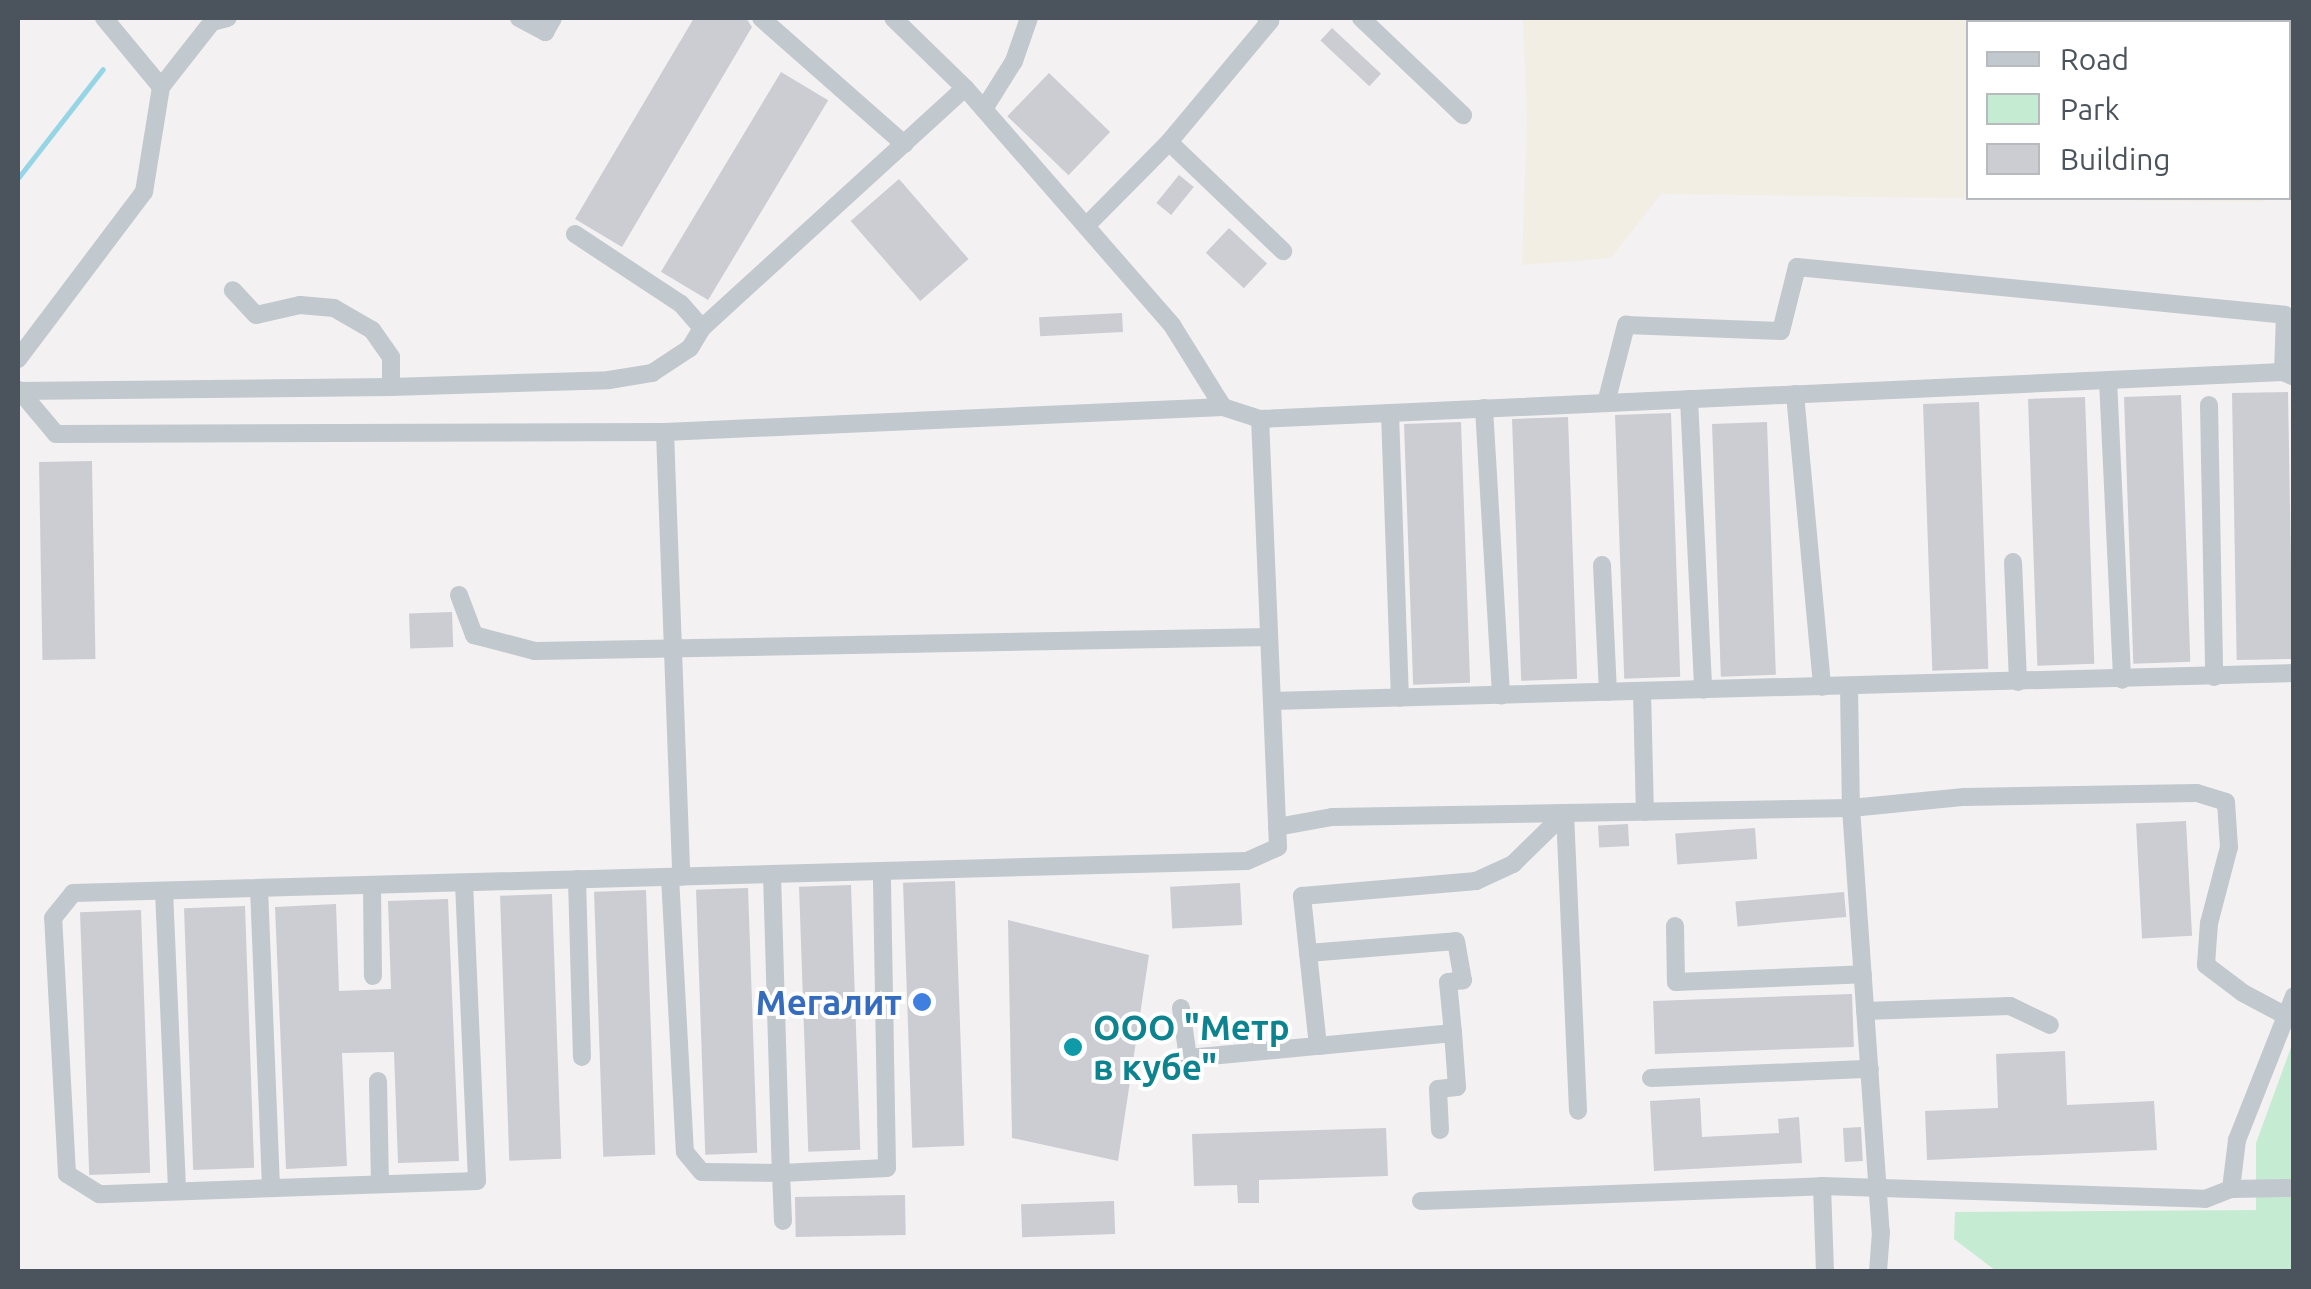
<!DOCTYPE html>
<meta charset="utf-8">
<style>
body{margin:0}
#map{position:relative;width:2311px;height:1289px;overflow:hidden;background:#f3f1f1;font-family:Ubuntu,sans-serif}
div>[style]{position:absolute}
.green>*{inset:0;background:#c5ecd3}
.sand>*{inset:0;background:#f2eee4}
.stream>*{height:5px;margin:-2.5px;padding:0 2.5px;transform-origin:2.5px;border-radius:2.5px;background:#96d5e5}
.building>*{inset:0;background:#cccdd3;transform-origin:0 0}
.minor>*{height:18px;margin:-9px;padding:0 9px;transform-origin:9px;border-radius:9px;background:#c1c8ce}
.dots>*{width:28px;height:28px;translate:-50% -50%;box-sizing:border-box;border:5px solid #fff;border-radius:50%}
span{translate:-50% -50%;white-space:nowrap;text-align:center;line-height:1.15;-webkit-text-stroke:8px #fff;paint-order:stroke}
.shop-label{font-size:35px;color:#366cbe;font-weight:700}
.right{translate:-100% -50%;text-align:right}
.culture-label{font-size:35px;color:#0d838f;font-weight:700}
.left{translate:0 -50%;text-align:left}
.frame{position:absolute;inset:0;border:20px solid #4b545d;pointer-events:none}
.legend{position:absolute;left:1966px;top:20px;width:325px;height:180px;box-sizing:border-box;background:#fff;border:2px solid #b7bbbe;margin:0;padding:12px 18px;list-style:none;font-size:30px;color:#4b545d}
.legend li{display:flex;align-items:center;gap:20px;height:50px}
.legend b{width:50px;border:2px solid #b7bbbe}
</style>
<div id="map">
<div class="green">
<i style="clip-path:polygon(2293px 1042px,2293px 1271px,1996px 1271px,1954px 1239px,1955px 1212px,2256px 1210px,2256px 1143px)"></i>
</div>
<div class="sand">
<i style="clip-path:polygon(1523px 18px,2250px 18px,2250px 22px,1968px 22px,1968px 198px,2264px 198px,2264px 202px,1661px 194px,1611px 258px,1522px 265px,1527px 119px)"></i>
</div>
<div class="stream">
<i style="left:18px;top:178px;width:138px;rotate:-52.1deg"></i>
</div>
<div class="building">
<i style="clip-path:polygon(694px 18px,746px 18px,752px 27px,622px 247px,575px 219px)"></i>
<i style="left:1332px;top:28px;width:67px;height:17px;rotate:43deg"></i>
<i style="left:781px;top:72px;width:55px;height:233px;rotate:31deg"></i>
<i style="left:1049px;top:73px;width:85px;height:60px;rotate:44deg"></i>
<i style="left:1179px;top:175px;width:19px;height:36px;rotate:39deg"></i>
<i style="left:899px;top:179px;width:106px;height:64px;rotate:49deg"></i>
<i style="left:1229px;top:228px;width:52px;height:34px;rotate:43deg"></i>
<i style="left:1122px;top:313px;width:19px;height:83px;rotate:87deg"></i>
<i style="left:2288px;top:392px;width:267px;height:56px;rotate:89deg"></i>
<i style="left:2181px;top:395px;width:267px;height:57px;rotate:88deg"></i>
<i style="left:2085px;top:397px;width:267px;height:57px;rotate:88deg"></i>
<i style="left:1979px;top:402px;width:267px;height:56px;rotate:88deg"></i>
<i style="left:1671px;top:413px;width:264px;height:56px;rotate:88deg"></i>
<i style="left:1568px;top:417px;width:262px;height:56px;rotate:88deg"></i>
<i style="left:1461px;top:422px;width:261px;height:57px;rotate:88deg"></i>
<i style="left:1767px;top:422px;width:253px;height:55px;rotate:88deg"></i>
<i style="left:92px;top:461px;width:198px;height:53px;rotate:89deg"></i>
<i style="left:452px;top:612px;width:35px;height:43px;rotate:88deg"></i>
<i style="left:2186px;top:821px;width:115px;height:50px;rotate:87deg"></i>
<i style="left:1628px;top:824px;width:22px;height:30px;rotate:87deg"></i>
<i style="left:1755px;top:828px;width:31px;height:80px;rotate:86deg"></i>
<i style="left:955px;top:881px;width:265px;height:52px;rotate:88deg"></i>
<i style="left:1240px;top:883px;width:42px;height:70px;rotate:87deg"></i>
<i style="left:851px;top:885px;width:265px;height:52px;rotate:88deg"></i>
<i style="left:748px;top:888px;width:265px;height:52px;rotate:88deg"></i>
<i style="left:646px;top:890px;width:265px;height:52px;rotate:88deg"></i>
<i style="left:1844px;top:892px;width:25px;height:109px;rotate:85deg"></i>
<i style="left:552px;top:894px;width:265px;height:52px;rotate:88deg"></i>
<i style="clip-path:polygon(448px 899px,459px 1161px,398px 1163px,394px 1052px,342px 1053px,347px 1166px,286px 1169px,275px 907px,336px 904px,339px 991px,391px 989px,388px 901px)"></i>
<i style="left:245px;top:906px;width:262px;height:61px;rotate:88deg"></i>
<i style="left:141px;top:910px;width:263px;height:61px;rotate:88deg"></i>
<i style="clip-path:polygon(1008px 920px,1149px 955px,1118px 1161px,1012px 1138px)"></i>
<i style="left:1852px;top:994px;width:53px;height:199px;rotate:88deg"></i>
<i style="clip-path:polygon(2065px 1051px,2067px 1105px,2154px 1101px,2157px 1150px,1927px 1160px,1925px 1111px,1998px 1108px,1996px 1054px)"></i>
<i style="clip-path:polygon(1700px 1098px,1702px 1137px,1779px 1133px,1778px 1119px,1799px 1117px,1802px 1163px,1654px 1171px,1650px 1101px)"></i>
<i style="left:1861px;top:1127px;width:34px;height:18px;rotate:87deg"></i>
<i style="clip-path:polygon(1386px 1128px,1388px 1176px,1259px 1180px,1259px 1203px,1238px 1203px,1237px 1185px,1194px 1186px,1192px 1134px)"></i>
<i style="left:905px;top:1195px;width:40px;height:110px;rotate:89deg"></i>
<i style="left:1114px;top:1201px;width:33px;height:93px;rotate:88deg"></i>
</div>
<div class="minor">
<i style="left:104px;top:18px;width:89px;rotate:50.4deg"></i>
<i style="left:519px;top:18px;width:30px;rotate:28deg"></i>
<i style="left:545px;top:32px;width:16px;rotate:-60deg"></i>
<i style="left:761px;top:18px;width:191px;rotate:41.4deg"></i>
<i style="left:1361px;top:18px;width:141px;rotate:43.6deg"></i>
<i style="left:984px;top:109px;width:57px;rotate:-58deg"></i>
<i style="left:1014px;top:61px;width:46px;rotate:-70.8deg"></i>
<i style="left:1169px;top:142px;width:158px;rotate:43.7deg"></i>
<i style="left:1086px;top:226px;width:118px;rotate:-45.3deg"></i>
<i style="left:1169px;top:142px;width:158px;rotate:-50.1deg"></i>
<i style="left:1270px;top:21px;width:5px;rotate:-143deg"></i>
<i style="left:702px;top:328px;width:356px;rotate:-42.4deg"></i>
<i style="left:965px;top:88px;width:100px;rotate:-135.8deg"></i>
<i style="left:18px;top:359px;width:209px;rotate:-53deg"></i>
<i style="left:144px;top:192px;width:106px;rotate:-80.8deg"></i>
<i style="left:161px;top:87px;width:83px;rotate:-51.9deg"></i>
<i style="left:212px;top:22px;width:16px;rotate:-14deg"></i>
<i style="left:2108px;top:380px;width:300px;rotate:87.3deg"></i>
<i style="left:391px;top:387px;width:218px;rotate:-1.8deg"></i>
<i style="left:609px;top:380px;width:44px;rotate:-9.2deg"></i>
<i style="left:652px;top:373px;width:45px;rotate:-33.3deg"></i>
<i style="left:690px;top:348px;width:23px;rotate:-59deg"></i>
<i style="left:702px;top:328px;width:32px;rotate:-131deg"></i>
<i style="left:681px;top:304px;width:127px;rotate:-146.6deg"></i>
<i style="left:19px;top:390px;width:57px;rotate:49.9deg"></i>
<i style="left:56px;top:434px;width:609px;rotate:-0.19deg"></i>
<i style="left:665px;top:432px;width:445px;rotate:87.9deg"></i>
<i style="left:18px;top:391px;width:373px;rotate:-0.6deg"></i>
<i style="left:391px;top:387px;width:30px;rotate:-90deg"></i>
<i style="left:391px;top:357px;width:33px;rotate:-125deg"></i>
<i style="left:372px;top:330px;width:44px;rotate:-149.9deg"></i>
<i style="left:334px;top:308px;width:34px;rotate:-175deg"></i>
<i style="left:300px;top:305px;width:45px;rotate:167.2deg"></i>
<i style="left:256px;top:315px;width:34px;rotate:-133deg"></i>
<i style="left:1795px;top:394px;width:294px;rotate:84.7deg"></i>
<i style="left:1689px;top:399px;width:291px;rotate:87.2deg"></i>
<i style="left:1606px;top:403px;width:81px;rotate:-75.6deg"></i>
<i style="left:1626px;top:325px;width:155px;rotate:2.2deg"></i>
<i style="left:1781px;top:331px;width:66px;rotate:-76deg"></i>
<i style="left:1797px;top:267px;width:490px;rotate:5.6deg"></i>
<i style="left:2285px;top:315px;width:57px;rotate:92deg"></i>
<i style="left:2209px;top:405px;width:272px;rotate:88.9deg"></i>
<i style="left:1484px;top:408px;width:288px;rotate:86.6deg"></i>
<i style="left:1390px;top:413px;width:285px;rotate:88deg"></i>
<i style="left:1260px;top:419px;width:1024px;rotate:-2.63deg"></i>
<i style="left:2283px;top:372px;width:12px;rotate:24deg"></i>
<i style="left:665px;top:432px;width:559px;rotate:-2.57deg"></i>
<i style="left:2013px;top:562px;width:120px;rotate:87.6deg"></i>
<i style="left:1602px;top:565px;width:127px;rotate:87.3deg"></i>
<i style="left:459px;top:595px;width:43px;rotate:69.4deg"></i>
<i style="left:474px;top:635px;width:63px;rotate:14.7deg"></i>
<i style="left:535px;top:651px;width:734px;rotate:-1.09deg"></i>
<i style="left:1849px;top:686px;width:122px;rotate:89.1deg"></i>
<i style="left:1851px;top:808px;width:425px;rotate:86deg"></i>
<i style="left:1881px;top:1232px;width:40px;rotate:94.3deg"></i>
<i style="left:1642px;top:692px;width:120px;rotate:88.6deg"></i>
<i style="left:1272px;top:701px;width:1022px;rotate:-1.57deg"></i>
<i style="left:1565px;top:813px;width:298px;rotate:87.5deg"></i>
<i style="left:1277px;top:827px;width:56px;rotate:-10.3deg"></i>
<i style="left:1332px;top:817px;width:519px;rotate:-0.99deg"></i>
<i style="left:1851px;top:808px;width:114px;rotate:-5.6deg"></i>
<i style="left:1964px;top:797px;width:233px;rotate:-1deg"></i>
<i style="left:2197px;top:793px;width:30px;rotate:17deg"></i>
<i style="left:2226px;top:802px;width:45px;rotate:86.2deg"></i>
<i style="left:2229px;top:847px;width:79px;rotate:104.7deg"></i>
<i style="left:2209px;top:923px;width:42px;rotate:94.1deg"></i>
<i style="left:2206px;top:965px;width:46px;rotate:37.1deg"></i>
<i style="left:2243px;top:993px;width:49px;rotate:28.1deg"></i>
<i style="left:772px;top:874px;width:299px;rotate:88.3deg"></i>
<i style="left:781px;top:1173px;width:106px;rotate:-2.7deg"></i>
<i style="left:887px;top:1168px;width:297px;rotate:-91deg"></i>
<i style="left:670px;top:877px;width:275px;rotate:86.9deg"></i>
<i style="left:685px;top:1152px;width:26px;rotate:50deg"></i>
<i style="left:702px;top:1172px;width:79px;rotate:0.7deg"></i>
<i style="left:781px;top:1173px;width:48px;rotate:87.6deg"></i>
<i style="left:577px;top:879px;width:178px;rotate:88.4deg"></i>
<i style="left:464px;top:883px;width:298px;rotate:87.5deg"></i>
<i style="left:477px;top:1181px;width:378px;rotate:178deg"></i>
<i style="left:99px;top:1194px;width:38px;rotate:-148deg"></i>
<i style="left:67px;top:1174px;width:256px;rotate:-93.1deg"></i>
<i style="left:53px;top:918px;width:32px;rotate:-51deg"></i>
<i style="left:73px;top:893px;width:1174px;rotate:-1.56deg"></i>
<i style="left:1247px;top:861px;width:34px;rotate:-24deg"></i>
<i style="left:1278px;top:847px;width:428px;rotate:-92.4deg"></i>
<i style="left:1260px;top:419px;width:39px;rotate:-162deg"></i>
<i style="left:1223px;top:407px;width:97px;rotate:-121.9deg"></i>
<i style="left:1172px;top:325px;width:315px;rotate:-131.1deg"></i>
<i style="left:372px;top:885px;width:91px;rotate:89.4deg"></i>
<i style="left:259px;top:888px;width:300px;rotate:87.7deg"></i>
<i style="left:164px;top:891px;width:300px;rotate:87.5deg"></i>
<i style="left:1675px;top:926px;width:56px;rotate:89deg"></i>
<i style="left:1676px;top:982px;width:187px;rotate:-2.4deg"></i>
<i style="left:1308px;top:953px;width:148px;rotate:-4.6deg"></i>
<i style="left:1456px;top:941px;width:40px;rotate:80deg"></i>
<i style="left:1463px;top:980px;width:15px;rotate:172deg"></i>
<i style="left:1448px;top:982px;width:51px;rotate:84.4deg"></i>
<i style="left:2294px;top:996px;width:155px;rotate:111.6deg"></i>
<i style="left:2237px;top:1140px;width:49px;rotate:97deg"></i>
<i style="left:2231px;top:1189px;width:63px;rotate:-0.9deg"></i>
<i style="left:1181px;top:1008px;width:50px;rotate:82deg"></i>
<i style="left:1188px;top:1058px;width:131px;rotate:-5.3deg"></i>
<i style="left:1865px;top:1011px;width:145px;rotate:-2deg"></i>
<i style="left:2010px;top:1006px;width:44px;rotate:25.4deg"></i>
<i style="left:1651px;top:1078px;width:219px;rotate:-2.4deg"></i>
<i style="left:378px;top:1081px;width:103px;rotate:88.9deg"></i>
<i style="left:1440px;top:1130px;width:41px;rotate:-92.8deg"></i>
<i style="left:1438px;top:1089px;width:19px;rotate:-6deg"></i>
<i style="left:1457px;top:1087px;width:54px;rotate:-94.2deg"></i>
<i style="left:1453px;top:1033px;width:136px;rotate:174.5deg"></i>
<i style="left:1318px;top:1046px;width:151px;rotate:-96.1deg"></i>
<i style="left:1302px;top:896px;width:175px;rotate:-4.9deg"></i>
<i style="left:1476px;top:881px;width:41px;rotate:-24.7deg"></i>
<i style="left:1513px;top:864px;width:73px;rotate:-44.4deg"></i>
<i style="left:1822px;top:1186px;width:383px;rotate:1.9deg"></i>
<i style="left:2205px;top:1199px;width:28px;rotate:-21deg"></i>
<i style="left:1421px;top:1201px;width:401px;rotate:-2.1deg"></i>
<i style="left:1822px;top:1186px;width:86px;rotate:88deg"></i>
</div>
<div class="dots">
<i style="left:922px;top:1002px;background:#3f7fe0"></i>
<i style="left:1073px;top:1047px;background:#0f9aa8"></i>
</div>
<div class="shop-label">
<span class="right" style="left:902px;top:1002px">Мегалит</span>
</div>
<div class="culture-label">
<span class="left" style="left:1093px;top:1047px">ООО "Метр<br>в кубе"</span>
</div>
<div class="frame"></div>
<ul class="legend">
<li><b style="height:12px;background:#c1c8ce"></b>Road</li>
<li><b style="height:28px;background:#c5ecd3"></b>Park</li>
<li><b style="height:28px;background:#cccdd3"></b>Building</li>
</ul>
</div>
